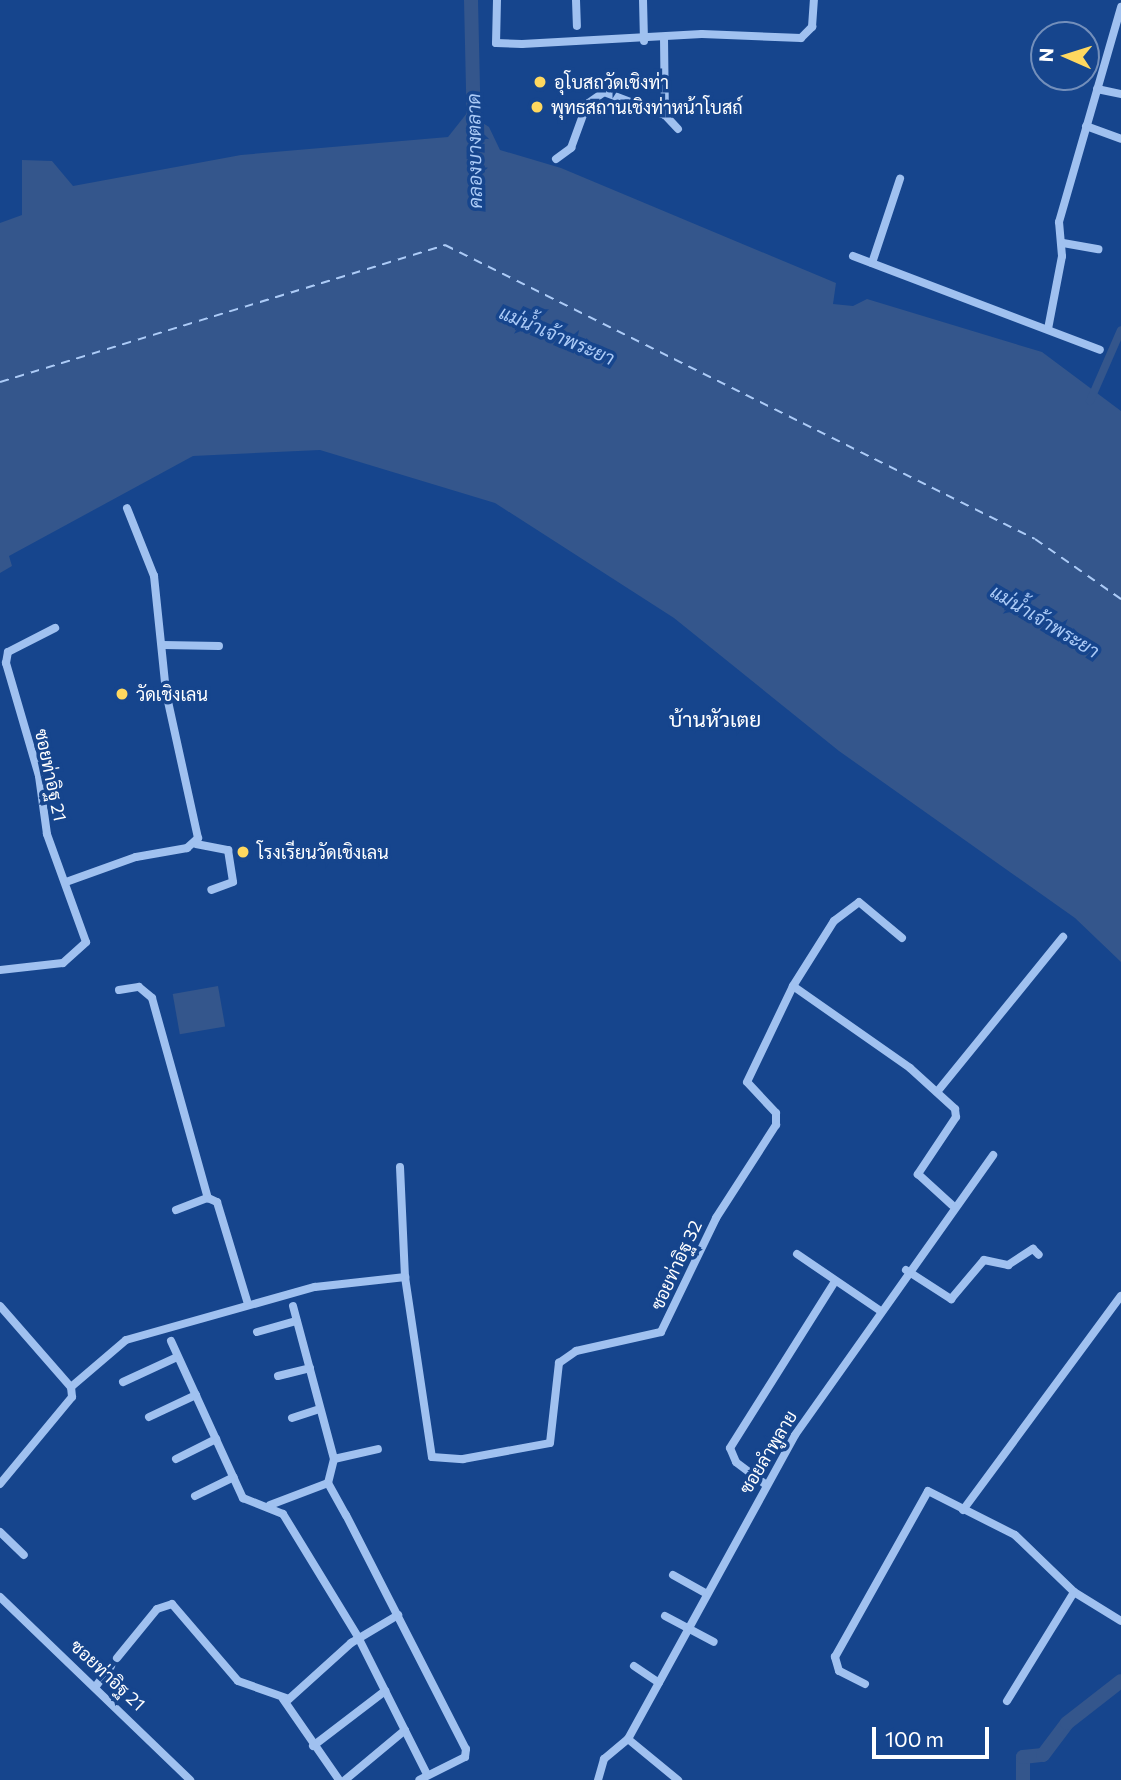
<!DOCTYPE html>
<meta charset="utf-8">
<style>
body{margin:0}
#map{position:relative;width:1121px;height:1780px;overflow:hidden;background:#16458d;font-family:Commissioner,Sarabun,sans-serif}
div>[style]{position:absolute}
.water>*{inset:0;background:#34568c;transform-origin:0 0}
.canal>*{height:8px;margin:-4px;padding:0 4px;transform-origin:4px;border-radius:4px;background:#34568c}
.river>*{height:14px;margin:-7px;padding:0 7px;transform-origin:7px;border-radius:7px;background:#34568c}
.ferry>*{height:2px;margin-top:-1px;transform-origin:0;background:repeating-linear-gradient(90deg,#accbf7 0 9px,transparent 0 16px)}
.minor>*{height:8px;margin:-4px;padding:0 4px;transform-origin:4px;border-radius:4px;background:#a0c1f0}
.dots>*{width:19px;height:19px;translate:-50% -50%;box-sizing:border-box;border:4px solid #16458d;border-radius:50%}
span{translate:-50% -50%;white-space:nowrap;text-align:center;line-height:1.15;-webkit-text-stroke:7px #16458d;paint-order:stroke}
.poi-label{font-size:18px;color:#fff}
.left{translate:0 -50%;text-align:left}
.street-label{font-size:18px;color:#fff}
.water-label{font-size:19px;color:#accbf7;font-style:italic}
.quarter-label{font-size:21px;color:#fff}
.north{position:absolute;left:1030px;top:21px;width:70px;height:70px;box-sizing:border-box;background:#16458d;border:2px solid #738fbb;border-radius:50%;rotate:273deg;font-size:19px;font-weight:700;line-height:28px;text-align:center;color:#fff}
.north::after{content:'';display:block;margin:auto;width:24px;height:32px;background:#ffd85f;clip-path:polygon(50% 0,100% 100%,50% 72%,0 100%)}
.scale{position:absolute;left:872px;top:1727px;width:117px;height:32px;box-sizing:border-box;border:4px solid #fff;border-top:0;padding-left:9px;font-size:21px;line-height:24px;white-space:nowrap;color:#fff;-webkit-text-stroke:5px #16458d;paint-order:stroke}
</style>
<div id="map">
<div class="water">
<i style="clip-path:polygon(467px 113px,489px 127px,500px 150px,561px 168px,836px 283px,833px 304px,853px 306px,867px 299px,1042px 352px,1121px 411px,1121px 962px,1075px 918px,839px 751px,674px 618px,495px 503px,320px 450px,193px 456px,9px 556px,12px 566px,0 573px,0 223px,22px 215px,22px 160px,52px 161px,73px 186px,241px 155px,448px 137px)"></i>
<i style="left:218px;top:986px;width:41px;height:46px;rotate:80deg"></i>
</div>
<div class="canal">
<i style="left:1090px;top:401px;width:77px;rotate:-66.4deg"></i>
</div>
<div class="river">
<i style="left:471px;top:0;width:136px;rotate:88.7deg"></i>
<i style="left:1023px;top:1780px;width:23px;rotate:-90deg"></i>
<i style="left:1023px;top:1757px;width:20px;rotate:-6deg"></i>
<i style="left:1043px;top:1755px;width:40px;rotate:-53deg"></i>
<i style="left:1067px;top:1723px;width:68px;rotate:-37.9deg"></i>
</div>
<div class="ferry">
<i style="left:0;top:382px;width:466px;rotate:-17.1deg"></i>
<i style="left:445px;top:245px;width:659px;rotate:26.49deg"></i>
<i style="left:1035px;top:539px;width:105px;rotate:34.9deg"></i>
</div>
<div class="minor">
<i style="left:497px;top:0;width:43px;rotate:91.3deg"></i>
<i style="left:496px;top:43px;width:26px;rotate:2deg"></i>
<i style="left:522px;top:44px;width:180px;rotate:-3.2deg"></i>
<i style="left:702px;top:34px;width:99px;rotate:2.3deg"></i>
<i style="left:801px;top:38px;width:16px;rotate:-45deg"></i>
<i style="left:812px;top:27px;width:27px;rotate:-86deg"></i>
<i style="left:576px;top:0;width:26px;rotate:88deg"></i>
<i style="left:643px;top:0;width:41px;rotate:88.6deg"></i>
<i style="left:664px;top:38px;width:77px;rotate:89.3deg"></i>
<i style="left:1097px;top:89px;width:25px;rotate:12deg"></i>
<i style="left:1086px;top:126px;width:37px;rotate:20deg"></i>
<i style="left:556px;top:159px;width:19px;rotate:-36deg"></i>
<i style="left:571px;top:148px;width:47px;rotate:-70deg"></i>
<i style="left:587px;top:104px;width:21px;rotate:-35deg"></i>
<i style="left:604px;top:92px;width:65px;rotate:20.7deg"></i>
<i style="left:665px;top:115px;width:19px;rotate:47deg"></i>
<i style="left:1063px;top:243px;width:36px;rotate:10deg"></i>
<i style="left:853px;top:256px;width:264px;rotate:20.8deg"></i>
<i style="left:872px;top:263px;width:89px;rotate:-71.6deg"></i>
<i style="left:1048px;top:329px;width:74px;rotate:-79.1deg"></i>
<i style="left:1062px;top:256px;width:34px;rotate:-95deg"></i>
<i style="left:1059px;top:222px;width:224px;rotate:-73.9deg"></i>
<i style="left:163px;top:645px;width:56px;rotate:1deg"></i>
<i style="left:196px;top:844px;width:33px;rotate:11deg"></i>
<i style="left:228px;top:850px;width:32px;rotate:81deg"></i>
<i style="left:233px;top:882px;width:23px;rotate:160deg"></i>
<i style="left:66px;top:882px;width:74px;rotate:-19.7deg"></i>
<i style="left:136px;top:857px;width:52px;rotate:-10deg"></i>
<i style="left:187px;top:848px;width:15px;rotate:-42deg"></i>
<i style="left:198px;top:838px;width:149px;rotate:-102.4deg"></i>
<i style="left:166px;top:692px;width:117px;rotate:-95.9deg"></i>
<i style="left:154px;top:576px;width:73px;rotate:-111.7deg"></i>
<i style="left:0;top:970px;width:63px;rotate:-6.3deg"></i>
<i style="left:63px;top:963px;width:31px;rotate:-42deg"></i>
<i style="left:86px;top:942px;width:115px;rotate:-109.9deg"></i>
<i style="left:47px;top:834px;width:59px;rotate:-97.9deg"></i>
<i style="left:39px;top:776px;width:118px;rotate:-106.3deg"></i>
<i style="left:6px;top:663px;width:11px;rotate:-80deg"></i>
<i style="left:8px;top:652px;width:53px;rotate:-27.1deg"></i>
<i style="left:793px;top:986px;width:143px;rotate:35deg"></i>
<i style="left:910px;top:1068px;width:61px;rotate:42.3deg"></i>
<i style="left:955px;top:1109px;width:8px;rotate:83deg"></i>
<i style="left:956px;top:1117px;width:69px;rotate:123.7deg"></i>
<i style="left:918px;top:1174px;width:46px;rotate:42.4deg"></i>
<i style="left:119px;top:990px;width:20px;rotate:-9deg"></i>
<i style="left:139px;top:987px;width:17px;rotate:40deg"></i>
<i style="left:152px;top:998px;width:208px;rotate:74.4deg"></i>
<i style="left:937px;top:1092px;width:200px;rotate:-50.9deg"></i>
<i style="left:400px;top:1167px;width:110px;rotate:87.4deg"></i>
<i style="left:176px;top:1210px;width:34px;rotate:-21deg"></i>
<i style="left:208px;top:1198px;width:10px;rotate:24deg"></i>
<i style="left:217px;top:1202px;width:107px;rotate:73.1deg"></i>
<i style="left:797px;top:1254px;width:99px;rotate:34.3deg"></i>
<i style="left:906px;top:1270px;width:54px;rotate:32.8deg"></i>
<i style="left:951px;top:1299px;width:51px;rotate:-49.8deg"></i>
<i style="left:984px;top:1260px;width:25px;rotate:12deg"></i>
<i style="left:1008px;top:1265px;width:30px;rotate:-33deg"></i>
<i style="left:1033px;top:1249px;width:8px;rotate:45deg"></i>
<i style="left:0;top:1306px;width:108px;rotate:48.8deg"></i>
<i style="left:71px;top:1387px;width:10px;rotate:84deg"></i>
<i style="left:72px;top:1397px;width:113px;rotate:129.6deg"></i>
<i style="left:293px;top:1306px;width:158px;rotate:75deg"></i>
<i style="left:334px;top:1459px;width:25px;rotate:104deg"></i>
<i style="left:257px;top:1332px;width:41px;rotate:-15.8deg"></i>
<i style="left:171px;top:1341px;width:173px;rotate:65.4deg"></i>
<i style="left:243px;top:1498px;width:43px;rotate:21.8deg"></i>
<i style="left:283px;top:1514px;width:144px;rotate:58.6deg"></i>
<i style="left:358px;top:1637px;width:153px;rotate:63.3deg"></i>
<i style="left:278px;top:1376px;width:33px;rotate:-14deg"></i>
<i style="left:123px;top:1382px;width:60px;rotate:-24.8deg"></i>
<i style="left:71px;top:1387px;width:72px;rotate:-40.5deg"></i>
<i style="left:126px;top:1340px;width:196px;rotate:-15.7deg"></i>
<i style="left:315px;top:1287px;width:91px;rotate:-6.3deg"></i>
<i style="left:405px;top:1277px;width:182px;rotate:81.5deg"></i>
<i style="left:432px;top:1457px;width:31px;rotate:4deg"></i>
<i style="left:463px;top:1459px;width:88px;rotate:-10.4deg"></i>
<i style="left:550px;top:1443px;width:81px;rotate:-83.6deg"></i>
<i style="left:559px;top:1363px;width:21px;rotate:-35deg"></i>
<i style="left:576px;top:1351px;width:87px;rotate:-12.6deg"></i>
<i style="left:661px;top:1332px;width:127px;rotate:-64.2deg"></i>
<i style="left:716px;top:1218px;width:111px;rotate:-57.2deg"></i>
<i style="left:776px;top:1125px;width:12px;rotate:-90deg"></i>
<i style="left:776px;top:1113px;width:42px;rotate:-133.1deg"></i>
<i style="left:747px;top:1082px;width:106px;rotate:-64.4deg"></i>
<i style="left:793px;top:986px;width:77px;rotate:-57.8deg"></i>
<i style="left:834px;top:921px;width:31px;rotate:-37deg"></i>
<i style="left:859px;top:902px;width:56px;rotate:39.9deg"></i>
<i style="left:149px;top:1417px;width:52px;rotate:-25.1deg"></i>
<i style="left:292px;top:1418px;width:29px;rotate:-18deg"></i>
<i style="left:176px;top:1459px;width:45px;rotate:-26.6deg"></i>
<i style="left:334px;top:1459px;width:45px;rotate:-12.8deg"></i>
<i style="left:765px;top:1484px;width:36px;rotate:-143deg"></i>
<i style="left:736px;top:1462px;width:15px;rotate:-113deg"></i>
<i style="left:730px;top:1448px;width:197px;rotate:-57.8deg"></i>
<i style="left:195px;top:1496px;width:43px;rotate:-26deg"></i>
<i style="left:270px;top:1505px;width:62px;rotate:-20.8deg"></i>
<i style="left:328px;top:1483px;width:37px;rotate:61deg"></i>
<i style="left:346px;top:1515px;width:263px;rotate:62.9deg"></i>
<i style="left:466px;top:1749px;width:8px;rotate:97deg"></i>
<i style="left:465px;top:1757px;width:51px;rotate:153.4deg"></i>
<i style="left:963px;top:1510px;width:266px;rotate:-53.6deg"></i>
<i style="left:0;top:1532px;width:33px;rotate:44deg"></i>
<i style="left:673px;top:1575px;width:39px;rotate:29deg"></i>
<i style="left:0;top:1597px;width:264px;rotate:43.9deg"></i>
<i style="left:665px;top:1616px;width:55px;rotate:28deg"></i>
<i style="left:117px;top:1658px;width:63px;rotate:-50.8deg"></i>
<i style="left:157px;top:1609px;width:16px;rotate:-18deg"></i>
<i style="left:172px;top:1604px;width:101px;rotate:49.4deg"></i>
<i style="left:238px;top:1681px;width:54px;rotate:19.4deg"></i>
<i style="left:289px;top:1699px;width:84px;rotate:-42.1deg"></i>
<i style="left:351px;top:1643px;width:55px;rotate:-30.8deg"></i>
<i style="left:634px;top:1666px;width:30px;rotate:34deg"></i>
<i style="left:865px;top:1684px;width:29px;rotate:-153deg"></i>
<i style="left:839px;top:1671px;width:15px;rotate:-106deg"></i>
<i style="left:835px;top:1657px;width:190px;rotate:-60.7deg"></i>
<i style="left:928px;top:1491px;width:97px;rotate:26.8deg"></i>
<i style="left:1015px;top:1535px;width:82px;rotate:44deg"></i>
<i style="left:1074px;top:1592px;width:55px;rotate:31.7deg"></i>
<i style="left:96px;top:1686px;width:25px;rotate:-53deg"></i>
<i style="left:283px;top:1699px;width:98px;rotate:55.3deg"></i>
<i style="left:1007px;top:1701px;width:128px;rotate:-58.4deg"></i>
<i style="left:628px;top:1739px;width:65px;rotate:39.4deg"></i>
<i style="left:313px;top:1746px;width:91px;rotate:-37.4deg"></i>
<i style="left:345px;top:1780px;width:78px;rotate:-39.8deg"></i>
<i style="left:598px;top:1780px;width:22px;rotate:-74deg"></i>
<i style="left:604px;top:1759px;width:31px;rotate:-40deg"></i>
<i style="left:628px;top:1739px;width:347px;rotate:-61.2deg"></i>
<i style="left:795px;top:1435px;width:343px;rotate:-54.7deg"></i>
</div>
<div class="dots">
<i style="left:540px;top:82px;background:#ffd85f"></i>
<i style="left:537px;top:107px;background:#ffd85f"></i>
<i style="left:122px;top:694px;background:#ffd85f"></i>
<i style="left:243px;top:852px;background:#ffd85f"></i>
</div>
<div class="poi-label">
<span class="left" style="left:554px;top:82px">อุโบสถวัดเชิงท่า</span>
<span class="left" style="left:551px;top:107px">พุทธสถานเชิงท่าหน้าโบสถ์</span>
<span class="left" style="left:136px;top:694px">วัดเชิงเลน</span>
<span class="left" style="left:257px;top:852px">โรงเรียนวัดเชิงเลน</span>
</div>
<div class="street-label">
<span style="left:51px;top:775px;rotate:78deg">ซอยท่าอิฐ 21</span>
<span style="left:676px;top:1265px;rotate:-65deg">ซอยท่าอิฐ 32</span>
<span style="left:768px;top:1452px;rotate:-59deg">ซอยลำพูลาย</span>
<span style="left:108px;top:1675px;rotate:43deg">ซอยท่าอิฐ 21</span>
</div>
<div class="water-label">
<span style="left:474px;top:151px;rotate:-91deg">คลองบางตลาด</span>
<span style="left:557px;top:335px;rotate:23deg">แม่น้ำเจ้าพระยา</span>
<span style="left:1045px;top:621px;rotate:31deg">แม่น้ำเจ้าพระยา</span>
</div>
<div class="quarter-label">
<span style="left:715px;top:719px">บ้านหัวเตย</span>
</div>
<div class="north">N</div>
<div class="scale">100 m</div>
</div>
